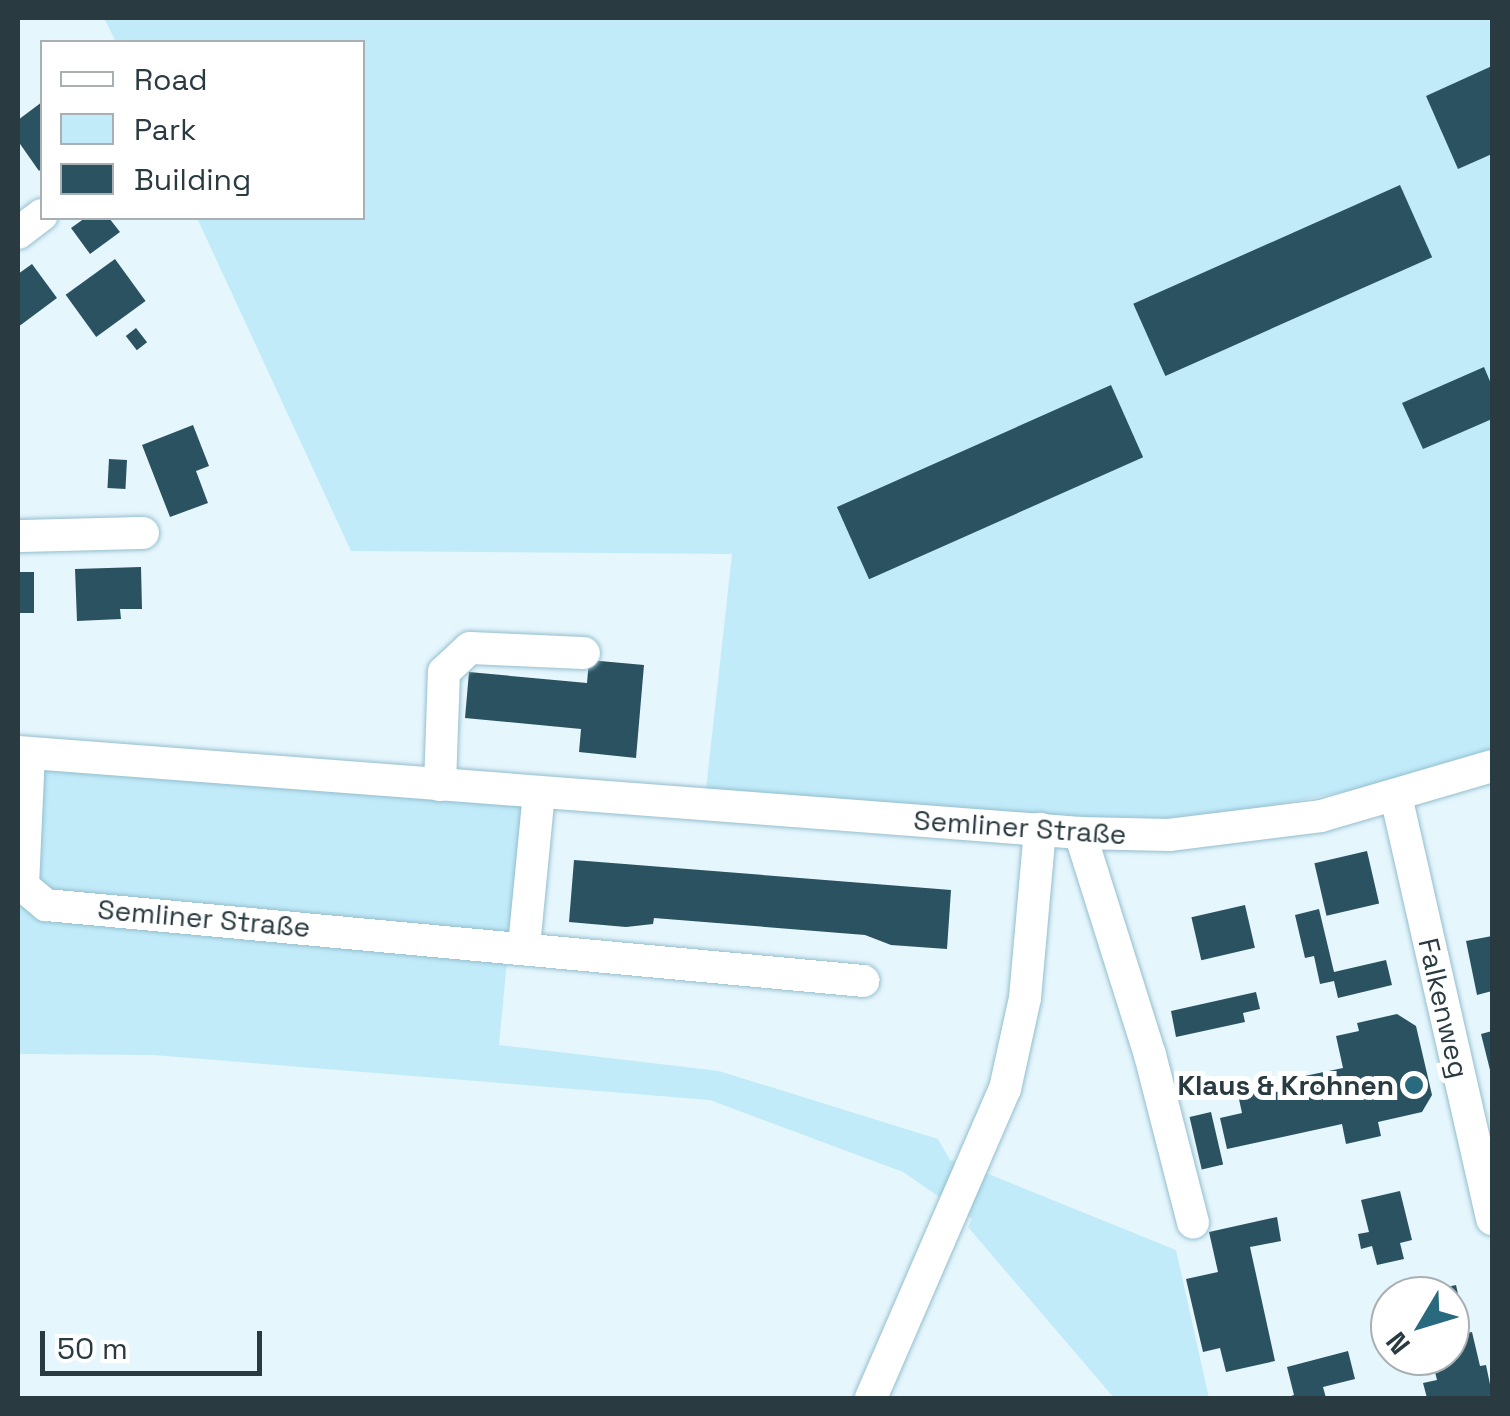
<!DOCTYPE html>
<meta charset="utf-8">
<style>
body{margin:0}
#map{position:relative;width:1510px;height:1416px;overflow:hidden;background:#e5f6fd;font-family:"Space Grotesk",sans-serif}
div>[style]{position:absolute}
.green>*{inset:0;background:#c2ebfa}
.building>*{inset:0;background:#2b5260;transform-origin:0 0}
.roads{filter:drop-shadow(0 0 2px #94becd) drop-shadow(0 0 2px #94becd)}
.minor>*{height:32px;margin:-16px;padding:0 16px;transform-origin:16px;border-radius:16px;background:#fff}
.dots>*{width:28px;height:28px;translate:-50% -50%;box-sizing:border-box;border:5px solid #fff;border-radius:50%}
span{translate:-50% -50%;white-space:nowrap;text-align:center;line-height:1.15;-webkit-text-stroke:10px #fff;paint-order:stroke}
.street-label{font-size:28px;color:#293a41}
.poi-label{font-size:28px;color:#293a41;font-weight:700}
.right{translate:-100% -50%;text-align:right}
.frame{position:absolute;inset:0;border:20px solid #293a41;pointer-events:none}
.legend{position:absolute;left:40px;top:40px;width:325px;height:180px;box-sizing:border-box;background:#fff;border:2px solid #a9b0b3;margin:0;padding:12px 18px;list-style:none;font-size:30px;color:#293a41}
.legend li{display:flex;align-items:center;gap:20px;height:50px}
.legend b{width:50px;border:2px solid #a9b0b3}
.north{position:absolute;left:1370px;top:1276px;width:100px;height:100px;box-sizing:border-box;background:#fff;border:2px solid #a9b0b3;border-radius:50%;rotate:232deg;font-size:28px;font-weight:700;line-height:40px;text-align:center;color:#293a41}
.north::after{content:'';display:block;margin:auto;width:35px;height:45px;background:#2a6a7e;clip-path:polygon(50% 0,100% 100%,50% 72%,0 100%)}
.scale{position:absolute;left:40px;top:1331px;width:222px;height:45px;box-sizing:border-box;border:5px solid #293a41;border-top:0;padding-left:12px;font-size:30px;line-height:35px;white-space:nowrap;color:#293a41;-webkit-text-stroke:8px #fff;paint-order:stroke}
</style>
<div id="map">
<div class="green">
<i style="clip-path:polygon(104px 18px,1492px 18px,1492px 750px,1381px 785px,1238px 812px,1166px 818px,1025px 816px,706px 789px,732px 554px,351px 551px,197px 218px,362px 218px,362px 42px,116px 42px)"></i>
<i style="clip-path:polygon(18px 766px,522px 803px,499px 1045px,719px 1071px,938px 1139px,950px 1160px,967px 1164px,951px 1205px,903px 1172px,710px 1100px,153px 1055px,18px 1054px)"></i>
<i style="clip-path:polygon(981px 1171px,1176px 1250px,1209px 1398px,1114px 1398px,968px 1227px,972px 1219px,962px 1212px)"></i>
</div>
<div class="building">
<i style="clip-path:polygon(1492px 66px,1492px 154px,1458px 169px,1426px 96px)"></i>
<i style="clip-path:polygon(42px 102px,42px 168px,39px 171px,18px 141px,18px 120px)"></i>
<i style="left:1400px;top:185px;width:79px;height:292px;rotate:66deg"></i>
<i style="clip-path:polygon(85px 218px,109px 218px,120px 232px,90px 254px,71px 228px)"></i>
<i style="left:115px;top:259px;width:52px;height:61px;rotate:54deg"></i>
<i style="clip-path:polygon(32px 264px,57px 298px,18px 327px,18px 274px)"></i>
<i style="left:136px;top:328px;width:18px;height:13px;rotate:52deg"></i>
<i style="clip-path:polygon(1484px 367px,1492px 386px,1492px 419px,1423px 449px,1402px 403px)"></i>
<i style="left:1111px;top:385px;width:79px;height:300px;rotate:66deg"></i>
<i style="clip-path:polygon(193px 425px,209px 466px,196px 471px,208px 503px,170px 517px,142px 445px)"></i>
<i style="left:109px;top:459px;width:18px;height:29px;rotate:3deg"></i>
<i style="clip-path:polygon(141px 567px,142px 609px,120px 609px,121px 619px,77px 621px,75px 569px)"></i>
<i style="left:18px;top:572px;width:16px;height:41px"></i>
<i style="clip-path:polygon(589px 660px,644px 665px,636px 758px,579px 752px,581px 729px,465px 718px,469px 672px,587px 683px)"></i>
<i style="left:1367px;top:851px;width:54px;height:54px;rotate:77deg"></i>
<i style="clip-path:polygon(574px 860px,951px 890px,947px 949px,891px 945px,865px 935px,654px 918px,653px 924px,626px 927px,569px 922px)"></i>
<i style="left:1245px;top:905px;width:44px;height:55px;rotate:77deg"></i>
<i style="clip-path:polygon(1319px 909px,1334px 972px,1386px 960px,1392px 985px,1338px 998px,1334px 981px,1320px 984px,1314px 956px,1305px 958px,1295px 915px)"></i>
<i style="clip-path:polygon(1492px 936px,1492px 991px,1477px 995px,1466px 941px)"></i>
<i style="clip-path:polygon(1256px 992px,1260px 1009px,1243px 1013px,1245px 1022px,1176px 1037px,1171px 1011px)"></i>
<i style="clip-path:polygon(1397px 1014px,1416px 1026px,1432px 1095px,1422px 1112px,1378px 1122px,1381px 1136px,1346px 1144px,1342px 1124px,1227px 1149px,1220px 1118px,1242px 1113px,1237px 1090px,1343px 1068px,1336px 1036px,1359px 1031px,1357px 1023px)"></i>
<i style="clip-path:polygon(1492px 1031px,1492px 1074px,1491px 1074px,1481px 1034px)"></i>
<i style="left:1211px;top:1112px;width:54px;height:22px;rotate:77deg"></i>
<i style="clip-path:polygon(1400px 1191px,1412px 1240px,1400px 1243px,1404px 1259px,1377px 1265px,1372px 1246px,1361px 1249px,1358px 1234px,1369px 1232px,1361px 1200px)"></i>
<i style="clip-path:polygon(1277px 1217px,1281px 1241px,1250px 1247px,1275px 1361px,1226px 1372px,1220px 1348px,1203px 1352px,1186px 1279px,1218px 1272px,1209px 1232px)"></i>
<i style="clip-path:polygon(1456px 1285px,1467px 1333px,1472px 1332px,1480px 1366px,1486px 1365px,1492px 1394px,1487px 1398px,1427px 1398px,1423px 1383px,1437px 1380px,1431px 1356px,1450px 1356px,1450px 1296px,1416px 1294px)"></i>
<i style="clip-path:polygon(1348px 1351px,1355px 1379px,1323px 1387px,1326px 1398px,1285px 1398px,1294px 1395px,1287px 1367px)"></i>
</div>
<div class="roads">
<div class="minor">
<i style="left:18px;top:233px;width:30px;rotate:-37deg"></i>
<i style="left:18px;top:536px;width:125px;rotate:-1.4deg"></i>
<i style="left:18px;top:752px;width:1065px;rotate:4.36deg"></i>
<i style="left:1080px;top:833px;width:89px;rotate:1.3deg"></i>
<i style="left:1169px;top:835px;width:153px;rotate:-7.1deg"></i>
<i style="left:1321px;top:816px;width:178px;rotate:-16.3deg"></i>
<i style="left:29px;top:753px;width:133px;rotate:92.6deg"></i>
<i style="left:23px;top:886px;width:30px;rotate:40deg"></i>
<i style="left:46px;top:905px;width:821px;rotate:5.31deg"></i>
<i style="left:440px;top:785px;width:113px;rotate:-88deg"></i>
<i style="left:444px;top:672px;width:35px;rotate:-43deg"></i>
<i style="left:470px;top:648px;width:114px;rotate:2.5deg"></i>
<i style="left:1396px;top:796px;width:434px;rotate:77.2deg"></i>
<i style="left:1080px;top:833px;width:233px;rotate:72.5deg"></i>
<i style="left:1150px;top:1055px;width:173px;rotate:75.6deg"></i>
<i style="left:524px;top:946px;width:154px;rotate:-84.4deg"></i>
<i style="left:871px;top:1398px;width:337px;rotate:-66.6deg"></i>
<i style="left:1005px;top:1089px;width:93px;rotate:-77.6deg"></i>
<i style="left:1025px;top:998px;width:170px;rotate:-84.9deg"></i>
</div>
</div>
<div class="dots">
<i style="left:1414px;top:1085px;background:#2a6a7e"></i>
</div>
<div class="street-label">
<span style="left:1020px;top:827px;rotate:4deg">Semliner Straße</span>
<span style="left:204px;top:918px;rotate:5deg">Semliner Straße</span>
<span style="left:1444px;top:1008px;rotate:77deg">Falkenweg</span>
</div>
<div class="poi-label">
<span class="right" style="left:1394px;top:1085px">Klaus &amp; Krohnen</span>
</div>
<div class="frame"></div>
<ul class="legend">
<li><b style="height:12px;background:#fff"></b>Road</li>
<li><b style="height:28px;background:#c2ebfa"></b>Park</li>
<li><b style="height:28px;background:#2b5260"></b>Building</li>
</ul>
<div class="north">N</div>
<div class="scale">50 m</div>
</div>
